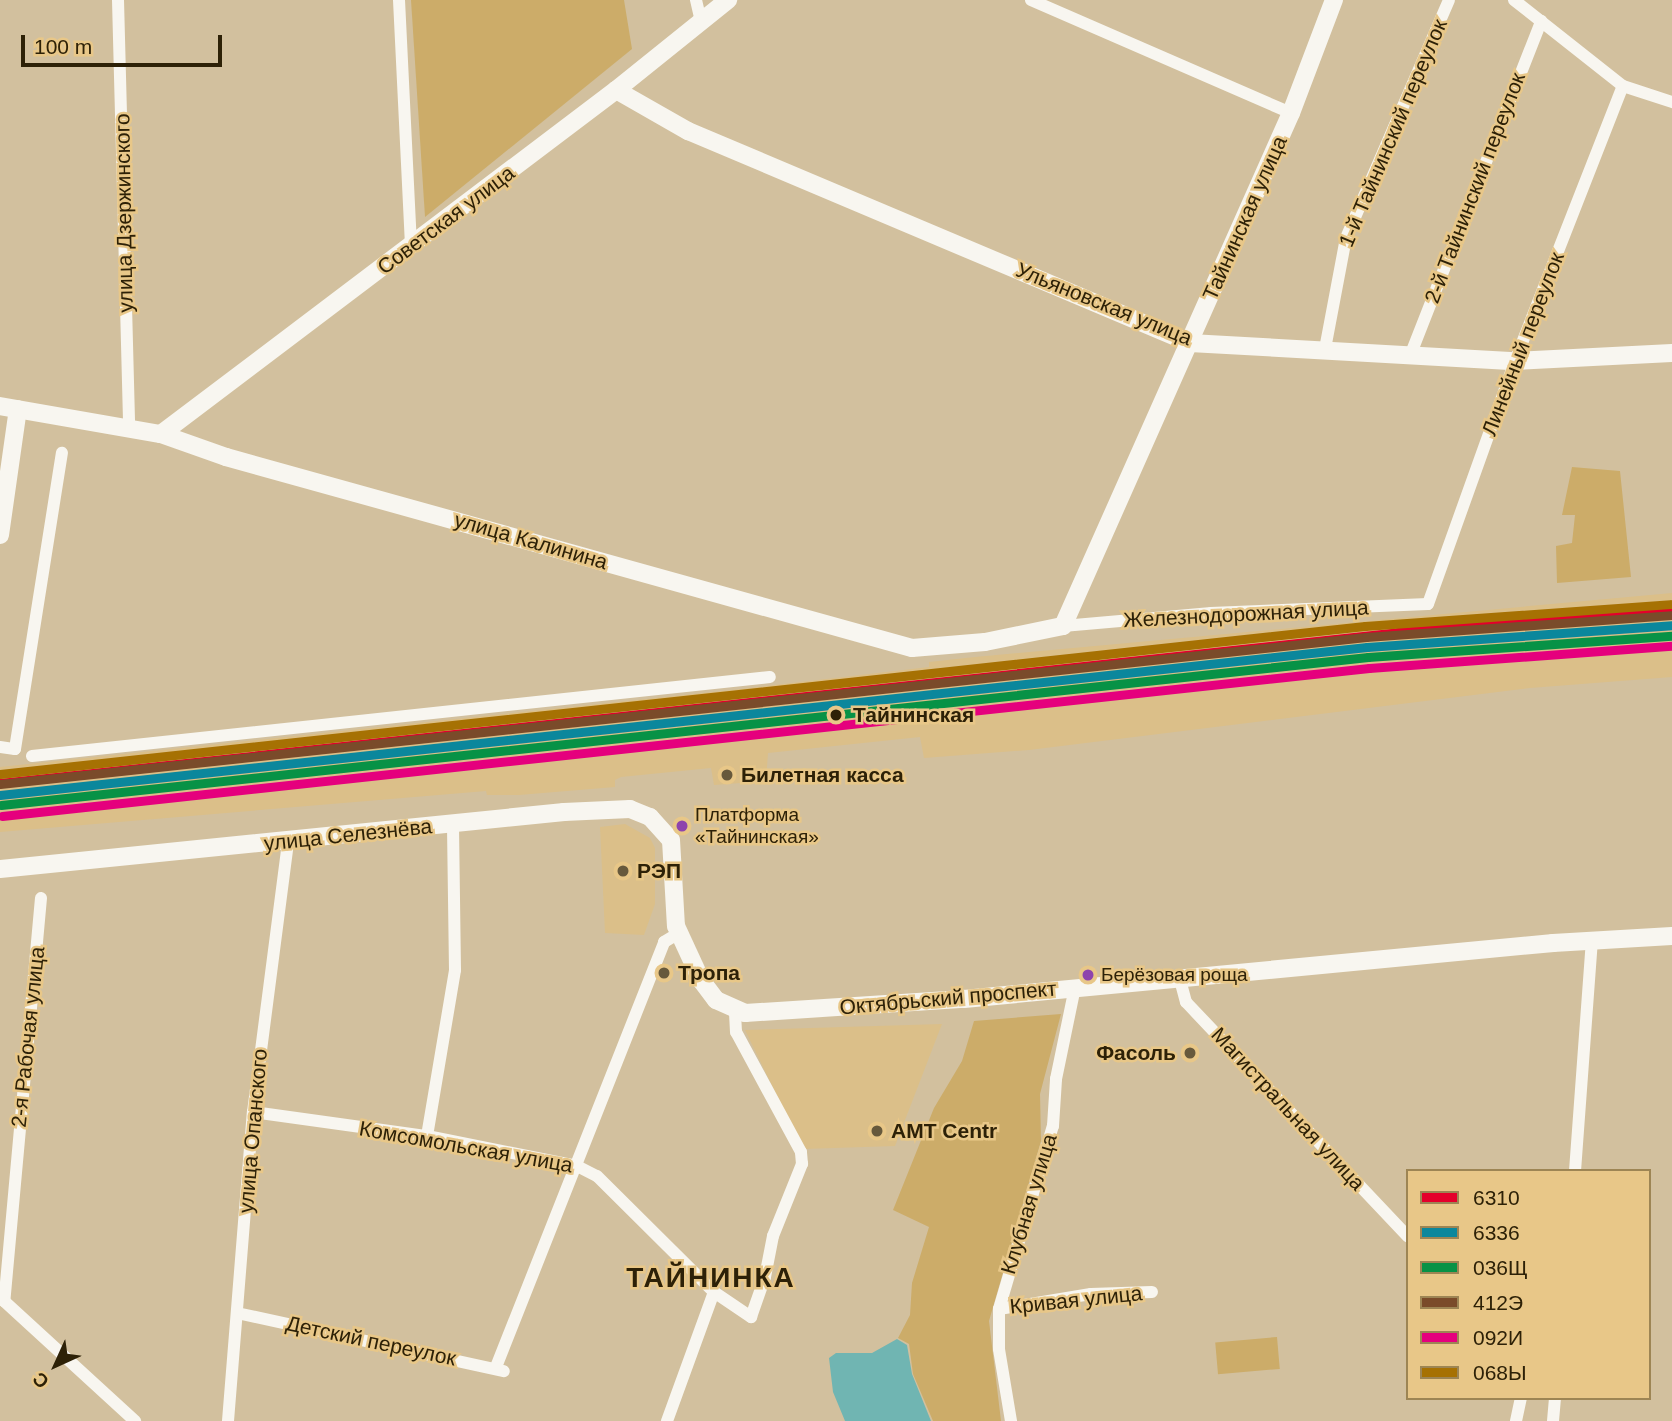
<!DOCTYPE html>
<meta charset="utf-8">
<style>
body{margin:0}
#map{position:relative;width:1672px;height:1421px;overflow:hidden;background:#d2c09e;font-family:Helvetica,sans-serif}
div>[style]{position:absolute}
.built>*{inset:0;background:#dbbf89}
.green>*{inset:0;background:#ccac69;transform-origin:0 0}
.water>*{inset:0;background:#70b5b2}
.street>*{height:12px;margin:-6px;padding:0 6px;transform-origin:6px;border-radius:6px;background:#f8f6f0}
.secondary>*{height:18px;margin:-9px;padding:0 9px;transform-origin:9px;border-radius:9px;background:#f8f6f0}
.rail-1>*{height:9px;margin:-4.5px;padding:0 4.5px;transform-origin:4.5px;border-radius:4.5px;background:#e4002b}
.rail-2>*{height:9px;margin:-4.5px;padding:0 4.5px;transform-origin:4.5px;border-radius:4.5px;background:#0b879c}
.rail-3>*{height:9px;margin:-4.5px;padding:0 4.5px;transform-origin:4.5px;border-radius:4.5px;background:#079246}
.rail-4>*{height:9px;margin:-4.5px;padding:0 4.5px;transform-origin:4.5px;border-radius:4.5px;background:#7a4b2a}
.rail-5>*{height:9px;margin:-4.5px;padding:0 4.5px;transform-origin:4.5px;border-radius:4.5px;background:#e5007d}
.rail-6>*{height:9px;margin:-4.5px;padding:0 4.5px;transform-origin:4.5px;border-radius:4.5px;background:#a67103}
.dots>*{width:19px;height:19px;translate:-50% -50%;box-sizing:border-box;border:4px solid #e8c788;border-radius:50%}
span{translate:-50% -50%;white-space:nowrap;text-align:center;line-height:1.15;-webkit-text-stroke:5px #e8c788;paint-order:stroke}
.bus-label{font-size:19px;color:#2d2107}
.left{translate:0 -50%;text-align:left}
.street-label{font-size:21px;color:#2d2107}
.stop-label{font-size:21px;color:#2d2107;font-weight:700}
.poi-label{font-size:21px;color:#2d2107;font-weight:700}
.right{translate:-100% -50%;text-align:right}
.district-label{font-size:28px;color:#2d2107;font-weight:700;letter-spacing:2px}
.legend{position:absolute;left:1406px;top:1169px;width:245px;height:231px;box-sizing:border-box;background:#e8c788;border:2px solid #9d8554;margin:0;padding:9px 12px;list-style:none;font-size:21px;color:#2d2107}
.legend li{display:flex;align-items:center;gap:14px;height:35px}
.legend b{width:35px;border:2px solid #9d8554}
.north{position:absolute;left:21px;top:1330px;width:70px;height:70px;-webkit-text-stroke:5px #e8c788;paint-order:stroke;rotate:225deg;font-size:19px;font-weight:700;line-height:28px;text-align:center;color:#2d2107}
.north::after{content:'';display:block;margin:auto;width:24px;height:32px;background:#2d2107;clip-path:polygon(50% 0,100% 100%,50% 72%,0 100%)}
.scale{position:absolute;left:21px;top:35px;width:201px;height:32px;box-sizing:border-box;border:4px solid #2d2107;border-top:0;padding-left:9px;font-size:21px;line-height:24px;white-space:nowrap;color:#2d2107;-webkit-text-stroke:5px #e8c788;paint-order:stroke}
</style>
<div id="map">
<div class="built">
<i style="clip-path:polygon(1672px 593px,1672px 677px,1530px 688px,1029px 750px,924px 758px,920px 737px,768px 753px,766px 781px,714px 785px,711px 768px,621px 777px,615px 780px,615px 787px,519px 795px,487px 795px,486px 791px,0 832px,0 767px,741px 689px,929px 667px,929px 662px,975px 657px)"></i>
<i style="clip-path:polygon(625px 824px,650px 838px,655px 848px,655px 904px,644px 935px,605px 933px,600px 827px)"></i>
<i style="clip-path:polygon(942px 1024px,895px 1146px,803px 1149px,745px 1030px)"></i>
</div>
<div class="green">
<i style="clip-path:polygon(411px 0,624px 0,632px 49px,425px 217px)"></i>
<i style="clip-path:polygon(1572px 467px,1620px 471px,1631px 577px,1557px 583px,1556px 546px,1572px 543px,1575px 515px,1562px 515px)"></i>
<i style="clip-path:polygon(1061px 1014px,1040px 1094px,1041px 1141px,989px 1321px,1001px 1421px,933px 1421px,913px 1374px,909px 1344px,898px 1338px,910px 1315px,912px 1283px,929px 1227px,893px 1210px,934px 1108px,962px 1061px,974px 1021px)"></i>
<i style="left:1277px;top:1337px;width:32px;height:62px;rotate:85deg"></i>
</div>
<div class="water">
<i style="clip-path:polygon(897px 1339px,907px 1345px,912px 1374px,931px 1421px,845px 1421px,833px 1392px,829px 1358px,836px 1353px,872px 1353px)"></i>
</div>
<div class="street">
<i style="left:118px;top:0;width:427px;rotate:88.5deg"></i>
<i style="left:399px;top:0;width:247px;rotate:87.2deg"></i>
<i style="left:696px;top:0;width:22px;rotate:77deg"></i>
<i style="left:1031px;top:0;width:283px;rotate:23.5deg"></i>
<i style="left:1514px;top:0;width:139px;rotate:38.3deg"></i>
<i style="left:1623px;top:86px;width:52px;rotate:18.1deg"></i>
<i style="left:1325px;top:349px;width:113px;rotate:-79.3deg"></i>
<i style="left:1346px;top:238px;width:259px;rotate:-66.6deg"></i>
<i style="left:1410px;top:356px;width:360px;rotate:-68.6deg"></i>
<i style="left:1063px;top:626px;width:149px;rotate:-5deg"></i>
<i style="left:1211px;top:613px;width:217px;rotate:-2.4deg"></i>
<i style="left:1428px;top:604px;width:258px;rotate:-70.3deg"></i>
<i style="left:1515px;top:361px;width:295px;rotate:-68.6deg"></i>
<i style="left:0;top:747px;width:15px;rotate:8deg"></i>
<i style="left:15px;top:749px;width:300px;rotate:-81deg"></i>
<i style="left:32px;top:756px;width:742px;rotate:-6.11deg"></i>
<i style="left:41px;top:898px;width:405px;rotate:95.2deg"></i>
<i style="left:4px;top:1301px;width:178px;rotate:42.5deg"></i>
<i style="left:1179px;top:976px;width:27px;rotate:75deg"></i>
<i style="left:1186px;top:1002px;width:323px;rotate:46.6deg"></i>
<i style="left:253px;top:1112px;width:176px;rotate:7.9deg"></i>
<i style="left:427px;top:1136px;width:153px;rotate:11.3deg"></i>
<i style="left:577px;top:1166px;width:22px;rotate:27deg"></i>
<i style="left:597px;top:1176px;width:165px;rotate:44.8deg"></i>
<i style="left:427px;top:1136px;width:168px;rotate:-80.4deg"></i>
<i style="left:455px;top:970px;width:146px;rotate:-90.8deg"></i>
<i style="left:1575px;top:1171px;width:232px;rotate:-85.8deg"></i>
<i style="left:999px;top:1309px;width:93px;rotate:-9.3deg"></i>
<i style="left:1091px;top:1294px;width:61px;rotate:-1.9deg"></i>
<i style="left:237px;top:1313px;width:273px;rotate:12.3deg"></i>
<i style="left:496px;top:1367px;width:457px;rotate:-68.4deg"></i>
<i style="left:664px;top:942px;width:17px;rotate:-31deg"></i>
<i style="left:228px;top:1421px;width:310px;rotate:-85.4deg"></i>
<i style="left:253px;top:1112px;width:273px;rotate:-82.6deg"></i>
<i style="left:667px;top:1421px;width:137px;rotate:-70deg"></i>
<i style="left:714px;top:1292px;width:45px;rotate:34deg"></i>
<i style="left:751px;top:1317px;width:42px;rotate:-70.7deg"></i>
<i style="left:765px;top:1277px;width:42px;rotate:-79deg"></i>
<i style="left:773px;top:1236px;width:78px;rotate:-68.1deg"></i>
<i style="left:802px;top:1164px;width:12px;rotate:-95deg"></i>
<i style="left:801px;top:1152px;width:136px;rotate:-118.4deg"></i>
<i style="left:736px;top:1032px;width:21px;rotate:-93deg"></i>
<i style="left:1011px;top:1421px;width:73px;rotate:-99.5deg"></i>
<i style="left:999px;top:1349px;width:40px;rotate:-90deg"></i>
<i style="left:999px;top:1309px;width:191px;rotate:-73.6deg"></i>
<i style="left:1053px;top:1126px;width:47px;rotate:-86.3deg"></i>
<i style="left:1056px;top:1079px;width:94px;rotate:-78.3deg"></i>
<i style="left:1516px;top:1421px;width:24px;rotate:-78deg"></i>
<i style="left:1553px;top:1421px;width:23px;rotate:-85deg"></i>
</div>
<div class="secondary">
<i style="left:616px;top:90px;width:83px;rotate:29.7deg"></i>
<i style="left:688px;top:131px;width:545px;rotate:22.89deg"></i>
<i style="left:1190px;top:343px;width:325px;rotate:3.2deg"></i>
<i style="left:1515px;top:361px;width:157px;rotate:-2.9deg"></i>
<i style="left:0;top:406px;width:163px;rotate:9.9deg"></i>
<i style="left:161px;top:434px;width:69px;rotate:19.5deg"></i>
<i style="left:226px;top:457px;width:712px;rotate:15.56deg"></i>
<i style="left:912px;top:648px;width:73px;rotate:-4.7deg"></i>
<i style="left:985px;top:642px;width:80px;rotate:-11.6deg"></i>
<i style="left:1063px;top:626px;width:561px;rotate:-66.04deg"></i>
<i style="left:1291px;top:113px;width:121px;rotate:-69.2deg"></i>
<i style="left:161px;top:434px;width:570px;rotate:-37.09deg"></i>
<i style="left:616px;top:90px;width:144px;rotate:-38.8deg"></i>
<i style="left:0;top:535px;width:127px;rotate:-81.9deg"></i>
<i style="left:0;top:869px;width:567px;rotate:-5.77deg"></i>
<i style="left:564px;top:812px;width:66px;rotate:-2.6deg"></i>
<i style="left:630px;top:809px;width:22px;rotate:22deg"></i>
<i style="left:650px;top:817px;width:31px;rotate:48deg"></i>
<i style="left:671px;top:840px;width:86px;rotate:86.7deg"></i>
<i style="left:676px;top:926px;width:60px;rotate:65.2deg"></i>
<i style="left:701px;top:980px;width:25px;rotate:53deg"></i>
<i style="left:716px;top:1000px;width:32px;rotate:24deg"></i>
<i style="left:745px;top:1013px;width:219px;rotate:-3.7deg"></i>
<i style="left:964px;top:999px;width:592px;rotate:-5.43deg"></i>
<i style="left:1553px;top:943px;width:119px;rotate:-3.4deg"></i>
</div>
<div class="rail-1">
<i style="left:0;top:783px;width:1406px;rotate:-6.16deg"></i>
<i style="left:1398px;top:632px;width:275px;rotate:-4.4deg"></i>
</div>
<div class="rail-2">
<i style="left:0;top:795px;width:1375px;rotate:-6.18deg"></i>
<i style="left:1367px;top:647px;width:306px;rotate:-4.1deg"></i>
</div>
<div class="rail-3">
<i style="left:1px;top:805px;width:1375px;rotate:-6.18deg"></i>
<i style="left:1368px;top:657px;width:305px;rotate:-4deg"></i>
</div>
<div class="rail-4">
<i style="left:0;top:784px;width:1374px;rotate:-6.14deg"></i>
<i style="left:1366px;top:637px;width:306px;rotate:-4.1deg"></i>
</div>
<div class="rail-5">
<i style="left:2px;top:816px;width:1375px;rotate:-6.18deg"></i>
<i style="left:1369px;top:668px;width:304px;rotate:-4.2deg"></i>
</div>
<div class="rail-6">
<i style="left:0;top:774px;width:1373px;rotate:-6.19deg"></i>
<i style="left:1365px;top:626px;width:306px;rotate:-4.1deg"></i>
</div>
<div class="dots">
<i style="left:836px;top:715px;background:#2d2107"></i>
<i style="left:727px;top:775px;background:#67593c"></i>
<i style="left:682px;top:826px;background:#8e44ad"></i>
<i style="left:623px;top:871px;background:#67593c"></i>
<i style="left:664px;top:973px;background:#67593c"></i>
<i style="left:1088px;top:975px;background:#8e44ad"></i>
<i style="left:1190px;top:1053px;background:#67593c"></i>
<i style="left:877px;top:1131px;background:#67593c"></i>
</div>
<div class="bus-label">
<span class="left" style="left:695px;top:826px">Платформа<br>«Тайнинская»</span>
<span class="left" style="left:1101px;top:975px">Берёзовая роща</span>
</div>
<div class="street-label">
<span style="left:1393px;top:133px;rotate:-67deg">1-й Тайнинский переулок</span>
<span style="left:1475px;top:188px;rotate:-69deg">2-й Тайнинский переулок</span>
<span style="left:124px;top:213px;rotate:-91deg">улица Дзержинского</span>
<span style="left:1245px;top:218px;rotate:-66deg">Тайнинская улица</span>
<span style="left:446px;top:220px;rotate:-37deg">Советская улица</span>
<span style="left:1104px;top:304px;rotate:22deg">Ульяновская улица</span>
<span style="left:1523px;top:344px;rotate:-69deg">Линейный переулок</span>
<span style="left:531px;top:541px;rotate:16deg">улица Калинина</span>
<span style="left:1246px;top:614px;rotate:-3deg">Железнодорожная улица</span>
<span style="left:348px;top:835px;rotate:-6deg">улица Селезнёва</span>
<span style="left:948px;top:998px;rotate:-5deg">Октябрьский проспект</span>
<span style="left:28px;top:1037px;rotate:-84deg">2-я Рабочая улица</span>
<span style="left:1288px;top:1109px;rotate:47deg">Магистральная улица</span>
<span style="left:253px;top:1131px;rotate:-85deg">улица Опанского</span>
<span style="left:466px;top:1147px;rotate:10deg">Комсомольская улица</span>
<span style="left:1029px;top:1204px;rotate:-73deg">Клубная улица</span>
<span style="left:1076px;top:1300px;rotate:-6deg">Кривая улица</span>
<span style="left:371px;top:1341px;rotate:12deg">Детский переулок</span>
</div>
<div class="stop-label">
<span class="left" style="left:853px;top:715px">Тайнинская</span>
</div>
<div class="poi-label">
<span class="left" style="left:741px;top:775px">Билетная касса</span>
<span class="left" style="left:637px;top:871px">РЭП</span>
<span class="left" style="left:678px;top:973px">Тропа</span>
<span class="right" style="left:1176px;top:1053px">Фасоль</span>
<span class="left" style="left:891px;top:1131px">AMT Centr</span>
</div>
<div class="district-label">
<span style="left:711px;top:1278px">ТАЙНИНКА</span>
</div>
<ul class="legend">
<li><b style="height:9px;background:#e4002b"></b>6310</li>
<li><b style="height:9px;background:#0b879c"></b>6336</li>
<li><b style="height:9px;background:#079246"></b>036Щ</li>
<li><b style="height:9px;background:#7a4b2a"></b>412Э</li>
<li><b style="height:9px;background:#e5007d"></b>092И</li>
<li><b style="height:9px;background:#a67103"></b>068Ы</li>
</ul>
<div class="north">С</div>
<div class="scale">100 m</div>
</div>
